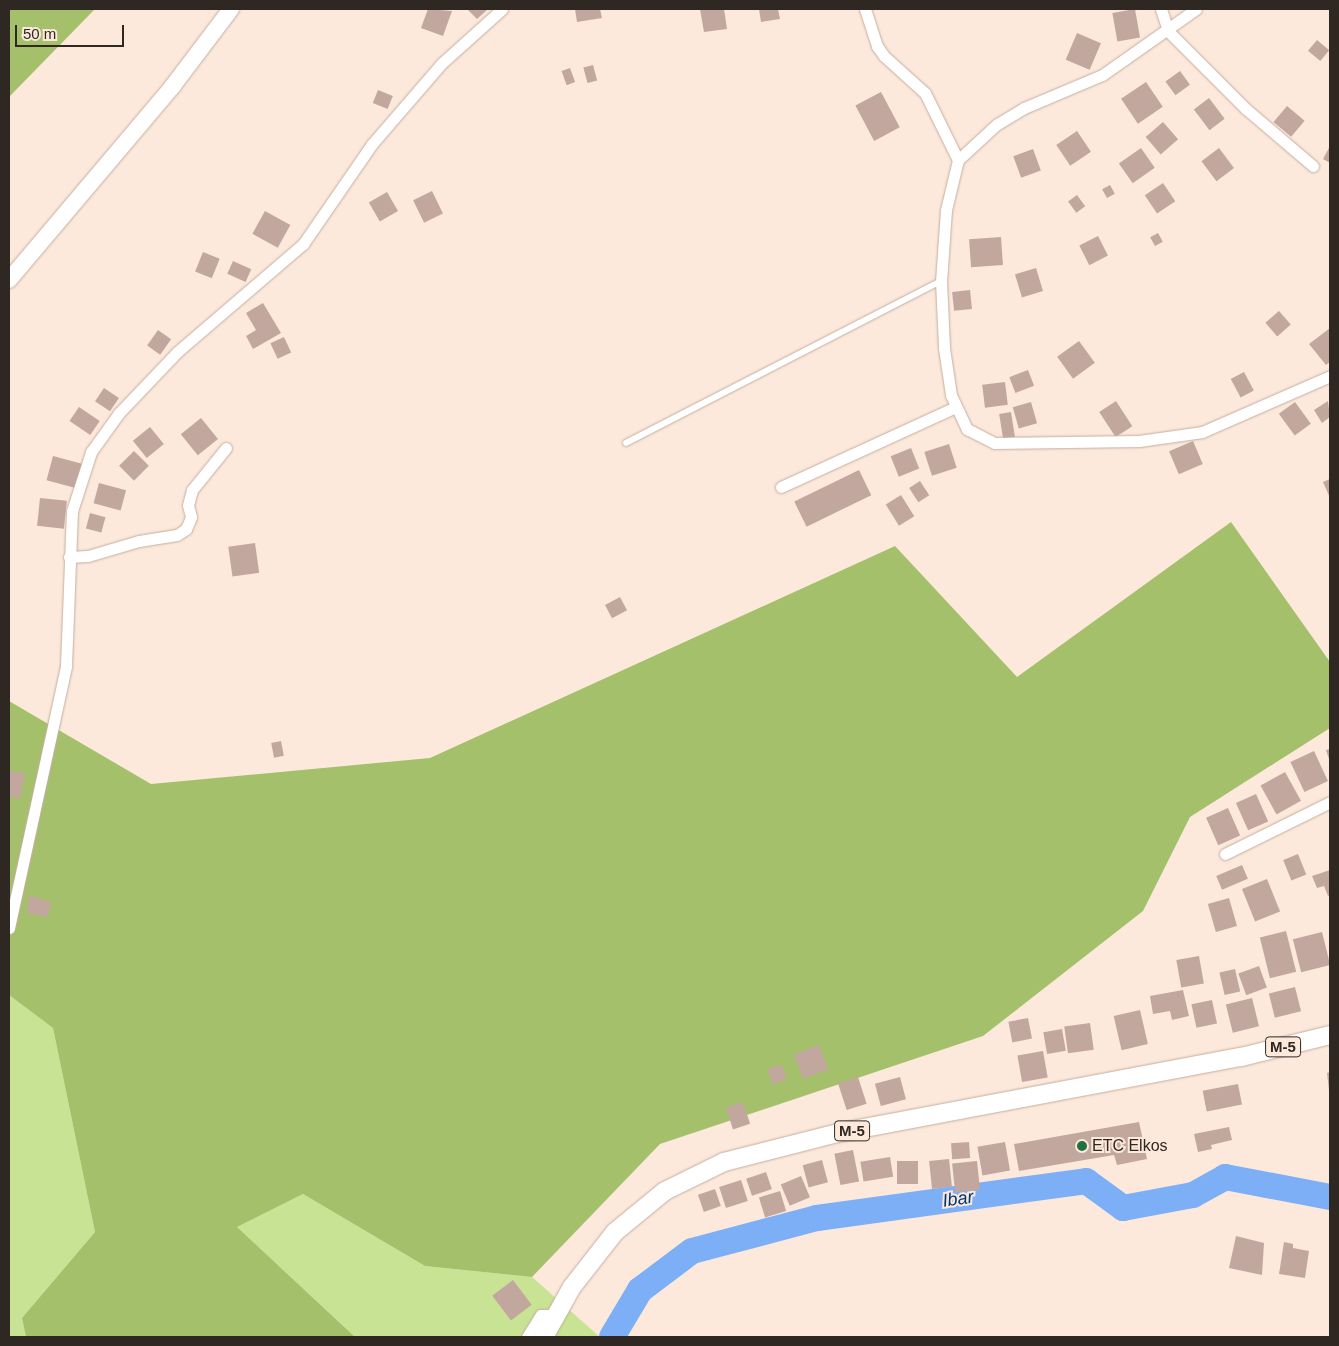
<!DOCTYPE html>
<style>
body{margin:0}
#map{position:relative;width:1339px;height:1346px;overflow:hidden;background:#fce9dc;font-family:Arial,sans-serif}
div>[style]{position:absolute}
.green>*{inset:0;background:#c8e393}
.forest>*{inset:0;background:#a4c06b}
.river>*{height:26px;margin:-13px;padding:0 13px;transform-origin:13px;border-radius:13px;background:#7caff5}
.building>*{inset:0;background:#c2a79f;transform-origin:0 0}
.roads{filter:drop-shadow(0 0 1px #c4ae9e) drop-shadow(0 0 1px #c4ae9e)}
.lane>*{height:5.5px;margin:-2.75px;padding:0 2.75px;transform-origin:2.75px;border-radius:2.75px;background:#fff}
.street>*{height:11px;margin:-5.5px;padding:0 5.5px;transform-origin:5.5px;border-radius:5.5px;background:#fff}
.secondary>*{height:16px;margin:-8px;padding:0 8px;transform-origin:8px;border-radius:8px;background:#fff}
.primary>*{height:18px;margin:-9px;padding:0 9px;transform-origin:9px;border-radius:9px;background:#fff}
.dots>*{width:14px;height:14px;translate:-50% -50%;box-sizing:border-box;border:2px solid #fce9dc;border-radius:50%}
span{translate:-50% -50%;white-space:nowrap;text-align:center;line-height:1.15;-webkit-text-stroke:4px #fce9dc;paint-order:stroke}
.shield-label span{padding:1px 4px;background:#fce9dc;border:1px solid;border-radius:4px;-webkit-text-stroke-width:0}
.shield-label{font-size:15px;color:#2f2721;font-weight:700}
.poi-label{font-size:16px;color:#2f2721}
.left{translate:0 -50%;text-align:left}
.water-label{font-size:18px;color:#013572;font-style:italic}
.frame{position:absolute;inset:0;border:10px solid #2f2721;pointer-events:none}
.scale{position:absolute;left:15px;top:25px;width:109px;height:22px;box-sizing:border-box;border:2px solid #2f2721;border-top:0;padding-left:6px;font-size:15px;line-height:18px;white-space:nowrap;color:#2f2721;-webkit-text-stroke:4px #fce9dc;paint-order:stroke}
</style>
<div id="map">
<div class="green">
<i style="clip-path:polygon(9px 995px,53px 1028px,95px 1232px,22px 1318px,26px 1337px,9px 1337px)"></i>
<i style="clip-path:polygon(303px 1194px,425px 1266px,532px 1277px,600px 1337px,355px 1337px,237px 1227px)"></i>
</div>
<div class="forest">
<i style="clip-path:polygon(9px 9px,95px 9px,9px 97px)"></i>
<i style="clip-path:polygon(1231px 522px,1330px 662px,1330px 728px,1190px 817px,1143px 911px,983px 1036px,660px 1144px,532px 1277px,425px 1266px,303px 1194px,237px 1227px,355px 1337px,26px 1337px,22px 1318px,95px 1232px,53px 1028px,9px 995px,9px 701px,151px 784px,430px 758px,895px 546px,1017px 677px)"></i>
</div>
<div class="river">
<i style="left:612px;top:1337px;width:55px;rotate:-59.2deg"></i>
<i style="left:640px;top:1290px;width:65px;rotate:-36.9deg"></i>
<i style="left:692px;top:1251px;width:129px;rotate:-14.8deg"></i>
<i style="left:817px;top:1218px;width:272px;rotate:-7.8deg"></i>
<i style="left:1086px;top:1181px;width:46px;rotate:36.1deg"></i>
<i style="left:1123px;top:1208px;width:71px;rotate:-10.5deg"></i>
<i style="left:1193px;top:1195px;width:37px;rotate:-29deg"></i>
<i style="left:1225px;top:1177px;width:107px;rotate:10.8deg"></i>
</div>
<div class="building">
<i style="clip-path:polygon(428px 9px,452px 11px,443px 36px,421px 28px)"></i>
<i style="clip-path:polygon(467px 9px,488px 9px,477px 19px)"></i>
<i style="clip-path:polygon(575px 9px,600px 9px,602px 18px,577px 22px)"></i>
<i style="clip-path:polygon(700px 9px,724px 9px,727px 29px,704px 32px)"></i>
<i style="clip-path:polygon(759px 9px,778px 9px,780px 19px,761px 22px)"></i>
<i style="left:1135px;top:9px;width:29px;height:23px;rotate:80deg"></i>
<i style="left:1077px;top:33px;width:26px;height:29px;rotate:23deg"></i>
<i style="left:1317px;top:40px;width:16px;height:14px;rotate:40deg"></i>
<i style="left:593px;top:65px;width:16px;height:10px;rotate:75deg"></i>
<i style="left:570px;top:68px;width:15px;height:9px;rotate:70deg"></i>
<i style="left:1180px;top:71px;width:17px;height:18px;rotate:54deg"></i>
<i style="left:1146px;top:82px;width:30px;height:30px;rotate:56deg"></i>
<i style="left:378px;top:90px;width:16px;height:14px;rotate:22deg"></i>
<i style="left:881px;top:92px;width:40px;height:29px;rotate:62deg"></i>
<i style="left:1209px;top:98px;width:26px;height:19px;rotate:53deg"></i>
<i style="left:1287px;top:106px;width:23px;height:21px;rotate:40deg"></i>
<i style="left:1163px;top:122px;width:23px;height:23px;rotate:49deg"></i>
<i style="left:1077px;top:131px;width:25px;height:25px;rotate:56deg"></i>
<i style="clip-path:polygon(1330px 146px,1330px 163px,1323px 159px)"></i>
<i style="left:1141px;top:148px;width:24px;height:27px;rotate:55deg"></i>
<i style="left:1219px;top:148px;width:25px;height:22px;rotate:53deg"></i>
<i style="left:1033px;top:149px;width:23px;height:21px;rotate:70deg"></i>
<i style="left:1163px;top:183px;width:22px;height:22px;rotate:56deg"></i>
<i style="left:1110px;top:185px;width:10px;height:9px;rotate:61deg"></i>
<i style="left:432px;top:191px;width:25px;height:21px;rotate:64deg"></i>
<i style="left:387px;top:192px;width:22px;height:21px;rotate:60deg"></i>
<i style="left:1077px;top:195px;width:14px;height:11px;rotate:54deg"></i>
<i style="left:265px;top:211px;width:29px;height:26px;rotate:29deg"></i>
<i style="left:1158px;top:233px;width:10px;height:9px;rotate:61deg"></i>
<i style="left:1098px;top:236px;width:22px;height:21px;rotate:63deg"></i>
<i style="left:1001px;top:237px;width:28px;height:32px;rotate:86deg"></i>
<i style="left:203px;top:252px;width:18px;height:21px;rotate:22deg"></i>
<i style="left:233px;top:261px;width:20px;height:14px;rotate:24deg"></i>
<i style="left:1036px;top:268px;width:24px;height:22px;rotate:73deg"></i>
<i style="left:970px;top:290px;width:19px;height:18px;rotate:84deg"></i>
<i style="clip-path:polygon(263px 303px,281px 333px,253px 349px,246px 336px,256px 330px,246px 313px)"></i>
<i style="left:1279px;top:311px;width:18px;height:18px;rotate:49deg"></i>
<i style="clip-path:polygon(1330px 328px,1330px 362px,1326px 365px,1309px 344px)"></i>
<i style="left:158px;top:330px;width:16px;height:19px;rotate:35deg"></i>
<i style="left:284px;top:337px;width:17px;height:15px;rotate:65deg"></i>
<i style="left:1079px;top:341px;width:27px;height:27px;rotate:54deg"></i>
<i style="left:1028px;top:370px;width:17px;height:20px;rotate:69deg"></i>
<i style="left:1244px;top:372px;width:21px;height:15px;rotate:62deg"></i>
<i style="left:1005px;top:382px;width:23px;height:23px;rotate:83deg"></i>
<i style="left:104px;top:388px;width:18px;height:16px;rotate:34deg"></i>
<i style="left:1116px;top:401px;width:30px;height:20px;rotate:57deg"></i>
<i style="clip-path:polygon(1328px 401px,1330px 417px,1322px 423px,1314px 410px)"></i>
<i style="left:1031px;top:402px;width:22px;height:19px;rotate:74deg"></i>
<i style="left:1295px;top:402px;width:27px;height:20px;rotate:54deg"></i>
<i style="left:79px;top:407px;width:25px;height:17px;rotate:34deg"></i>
<i style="left:1011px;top:412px;width:25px;height:12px;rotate:81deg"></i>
<i style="left:201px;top:418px;width:27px;height:26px;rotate:51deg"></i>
<i style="left:150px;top:427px;width:22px;height:22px;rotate:51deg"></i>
<i style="left:1193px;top:441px;width:25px;height:26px;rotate:67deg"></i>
<i style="left:949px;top:444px;width:25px;height:26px;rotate:72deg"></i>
<i style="left:911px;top:448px;width:22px;height:22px;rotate:68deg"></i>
<i style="left:134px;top:451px;width:21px;height:21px;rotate:45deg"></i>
<i style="left:53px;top:456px;width:30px;height:25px;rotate:15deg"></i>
<i style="left:859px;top:470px;width:28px;height:72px;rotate:64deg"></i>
<i style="clip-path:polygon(1330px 479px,1330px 498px,1323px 482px)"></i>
<i style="left:920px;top:481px;width:17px;height:13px;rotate:57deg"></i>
<i style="left:99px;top:483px;width:28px;height:21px;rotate:15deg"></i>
<i style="left:901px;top:495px;width:25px;height:18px;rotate:58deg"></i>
<i style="left:40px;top:498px;width:27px;height:28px;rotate:6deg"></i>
<i style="left:90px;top:513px;width:16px;height:16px;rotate:15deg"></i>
<i style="left:255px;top:543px;width:30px;height:27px;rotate:82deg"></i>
<i style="left:620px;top:597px;width:15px;height:17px;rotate:62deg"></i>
<i style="left:281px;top:741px;width:15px;height:10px;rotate:79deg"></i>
<i style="clip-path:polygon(1330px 749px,1330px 762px,1326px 750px)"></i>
<i style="left:1314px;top:751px;width:33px;height:26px;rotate:65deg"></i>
<i style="clip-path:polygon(9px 771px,25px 773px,20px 799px,9px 796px)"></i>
<i style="left:1285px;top:772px;width:33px;height:28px;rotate:61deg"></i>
<i style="left:1256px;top:794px;width:30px;height:22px;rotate:66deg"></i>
<i style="left:1228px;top:808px;width:30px;height:24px;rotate:66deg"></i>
<i style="left:1298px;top:854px;width:22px;height:16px;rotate:68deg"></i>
<i style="left:1242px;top:865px;width:15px;height:28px;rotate:67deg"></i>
<i style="clip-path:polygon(1330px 870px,1330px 895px,1328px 896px,1324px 886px,1317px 888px,1312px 876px)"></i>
<i style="left:1267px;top:879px;width:35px;height:27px;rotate:68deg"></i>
<i style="clip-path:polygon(29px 895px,52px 903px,47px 917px,27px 913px)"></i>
<i style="left:1229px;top:898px;width:29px;height:22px;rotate:74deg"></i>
<i style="left:1286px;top:931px;width:42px;height:27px;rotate:76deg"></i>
<i style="left:1322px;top:932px;width:34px;height:30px;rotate:76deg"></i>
<i style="left:1199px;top:956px;width:28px;height:23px;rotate:80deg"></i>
<i style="left:1259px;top:966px;width:23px;height:22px;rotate:70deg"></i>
<i style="left:1235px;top:969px;width:23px;height:16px;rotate:77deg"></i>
<i style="left:1295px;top:987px;width:25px;height:27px;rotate:76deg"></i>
<i style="clip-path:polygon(1183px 990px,1189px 1016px,1172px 1020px,1170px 1011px,1153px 1014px,1150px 996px)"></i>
<i style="left:1252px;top:998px;width:29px;height:27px;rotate:76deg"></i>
<i style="left:1212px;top:1000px;width:24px;height:21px;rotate:78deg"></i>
<i style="left:1140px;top:1010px;width:35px;height:27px;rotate:77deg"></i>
<i style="left:1028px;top:1018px;width:21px;height:20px;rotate:79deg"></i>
<i style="left:1090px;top:1023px;width:27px;height:26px;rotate:82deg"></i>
<i style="left:1062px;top:1029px;width:22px;height:19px;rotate:80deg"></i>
<i style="left:819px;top:1045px;width:26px;height:27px;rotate:69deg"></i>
<i style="left:1043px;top:1051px;width:27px;height:26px;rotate:80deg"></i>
<i style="left:781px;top:1064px;width:16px;height:15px;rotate:68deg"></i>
<i style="clip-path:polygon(1330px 1072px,1330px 1090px,1329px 1090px,1327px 1073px)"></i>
<i style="left:858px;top:1077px;width:28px;height:21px;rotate:72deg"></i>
<i style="left:900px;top:1077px;width:23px;height:26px;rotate:75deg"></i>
<i style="left:1238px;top:1084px;width:21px;height:36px;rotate:79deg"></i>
<i style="left:743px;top:1102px;width:23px;height:18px;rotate:72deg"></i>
<i style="clip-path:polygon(1139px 1122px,1147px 1159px,1117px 1165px,1114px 1155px,1019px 1171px,1014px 1144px)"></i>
<i style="clip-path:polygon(1229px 1127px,1232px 1140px,1211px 1145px,1212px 1149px,1198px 1152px,1194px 1134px)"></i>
<i style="left:969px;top:1142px;width:16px;height:18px;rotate:86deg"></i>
<i style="left:1005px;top:1142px;width:29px;height:28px;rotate:80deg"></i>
<i style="left:853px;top:1150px;width:32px;height:19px;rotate:79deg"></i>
<i style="left:890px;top:1157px;width:20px;height:30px;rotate:81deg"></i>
<i style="left:949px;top:1159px;width:28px;height:20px;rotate:84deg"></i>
<i style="left:822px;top:1160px;width:23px;height:20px;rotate:75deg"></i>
<i style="left:897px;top:1161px;width:21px;height:23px"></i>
<i style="left:977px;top:1161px;width:29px;height:25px;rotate:84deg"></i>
<i style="left:766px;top:1172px;width:18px;height:21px;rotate:71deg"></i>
<i style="left:801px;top:1176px;width:23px;height:22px;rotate:67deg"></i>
<i style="left:741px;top:1180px;width:22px;height:23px;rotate:72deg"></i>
<i style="left:715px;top:1189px;width:18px;height:18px;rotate:71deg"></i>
<i style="left:780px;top:1191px;width:21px;height:22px;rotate:73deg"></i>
<i style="clip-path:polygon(1236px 1236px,1264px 1243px,1262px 1275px,1229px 1268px)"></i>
<i style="clip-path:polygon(1284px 1242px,1293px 1244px,1293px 1248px,1309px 1251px,1305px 1278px,1279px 1274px)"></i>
<i style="left:513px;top:1280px;width:31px;height:26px;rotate:53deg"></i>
</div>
<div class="roads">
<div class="lane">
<i style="left:626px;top:443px;width:354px;rotate:-27.2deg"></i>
</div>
<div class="street">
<i style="left:865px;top:9px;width:39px;rotate:72deg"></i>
<i style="left:877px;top:46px;width:12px;rotate:55deg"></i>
<i style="left:884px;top:56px;width:55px;rotate:42.1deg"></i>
<i style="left:925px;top:93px;width:75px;rotate:63.8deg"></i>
<i style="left:1161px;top:9px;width:23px;rotate:72deg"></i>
<i style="left:1168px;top:31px;width:110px;rotate:45deg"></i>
<i style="left:1246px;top:109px;width:88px;rotate:40.4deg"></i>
<i style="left:1196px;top:9px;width:115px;rotate:144.9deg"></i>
<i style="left:1102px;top:75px;width:85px;rotate:157.1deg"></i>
<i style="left:1024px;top:108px;width:31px;rotate:149deg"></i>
<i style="left:997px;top:124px;width:53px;rotate:137.3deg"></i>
<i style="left:958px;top:160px;width:51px;rotate:103.5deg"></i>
<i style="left:946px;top:210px;width:71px;rotate:94deg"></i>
<i style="left:941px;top:281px;width:67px;rotate:87.4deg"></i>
<i style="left:944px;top:348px;width:48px;rotate:81.5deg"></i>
<i style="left:951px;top:395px;width:38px;rotate:65deg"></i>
<i style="left:967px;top:429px;width:31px;rotate:27deg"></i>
<i style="left:995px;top:443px;width:144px;rotate:-0.8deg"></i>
<i style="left:1139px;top:441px;width:64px;rotate:-8.1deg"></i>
<i style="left:1202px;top:432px;width:140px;rotate:-23.6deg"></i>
<i style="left:781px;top:487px;width:192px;rotate:-24.6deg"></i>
<i style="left:69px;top:557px;width:19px;rotate:-3deg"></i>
<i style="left:88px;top:556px;width:53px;rotate:-16.4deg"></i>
<i style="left:139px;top:541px;width:38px;rotate:-9deg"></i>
<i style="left:177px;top:535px;width:11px;rotate:-34deg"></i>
<i style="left:186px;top:529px;width:13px;rotate:-67deg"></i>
<i style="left:191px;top:517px;width:12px;rotate:-104deg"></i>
<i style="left:188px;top:505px;width:16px;rotate:-75deg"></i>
<i style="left:192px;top:490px;width:54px;rotate:-51deg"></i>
<i style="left:1225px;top:854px;width:117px;rotate:-26.3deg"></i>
<i style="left:9px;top:928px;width:268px;rotate:-77.7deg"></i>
<i style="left:66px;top:666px;width:155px;rotate:-87.8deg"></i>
<i style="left:72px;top:511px;width:62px;rotate:-72.1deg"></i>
<i style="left:91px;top:452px;width:48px;rotate:-54.3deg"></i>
<i style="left:119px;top:413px;width:84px;rotate:-46.4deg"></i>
<i style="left:177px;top:352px;width:166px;rotate:-40.6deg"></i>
<i style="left:303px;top:244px;width:121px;rotate:-55.4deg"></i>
<i style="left:372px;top:144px;width:107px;rotate:-49.2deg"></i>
<i style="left:442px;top:63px;width:81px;rotate:-42deg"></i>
<i style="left:527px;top:1337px;width:26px;rotate:-58deg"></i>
<i style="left:541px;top:1315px;width:14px"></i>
</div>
<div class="secondary">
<i style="left:9px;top:280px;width:253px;rotate:-49.8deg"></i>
<i style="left:172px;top:87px;width:98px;rotate:-52.9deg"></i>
</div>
<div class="primary">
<i style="left:544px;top:1337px;width:57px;rotate:-60.8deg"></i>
<i style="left:572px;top:1287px;width:70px;rotate:-52deg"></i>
<i style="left:615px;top:1232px;width:65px;rotate:-39.4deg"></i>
<i style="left:665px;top:1191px;width:66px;rotate:-26.2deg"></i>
<i style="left:724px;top:1162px;width:118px;rotate:-14.3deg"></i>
<i style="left:838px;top:1133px;width:410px;rotate:-10.7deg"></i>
<i style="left:1241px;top:1057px;width:92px;rotate:-13.9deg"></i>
</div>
</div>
<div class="dots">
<i style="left:1082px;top:1146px;background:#227141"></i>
</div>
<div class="shield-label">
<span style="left:1283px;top:1047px">M-5</span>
<span style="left:852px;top:1131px">M-5</span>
</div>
<div class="poi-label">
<span class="left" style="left:1092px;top:1146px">ETC Elkos</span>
</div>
<div class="water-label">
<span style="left:958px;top:1199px;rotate:-8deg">Ibar</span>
</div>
<div class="frame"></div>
<div class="scale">50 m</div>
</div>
